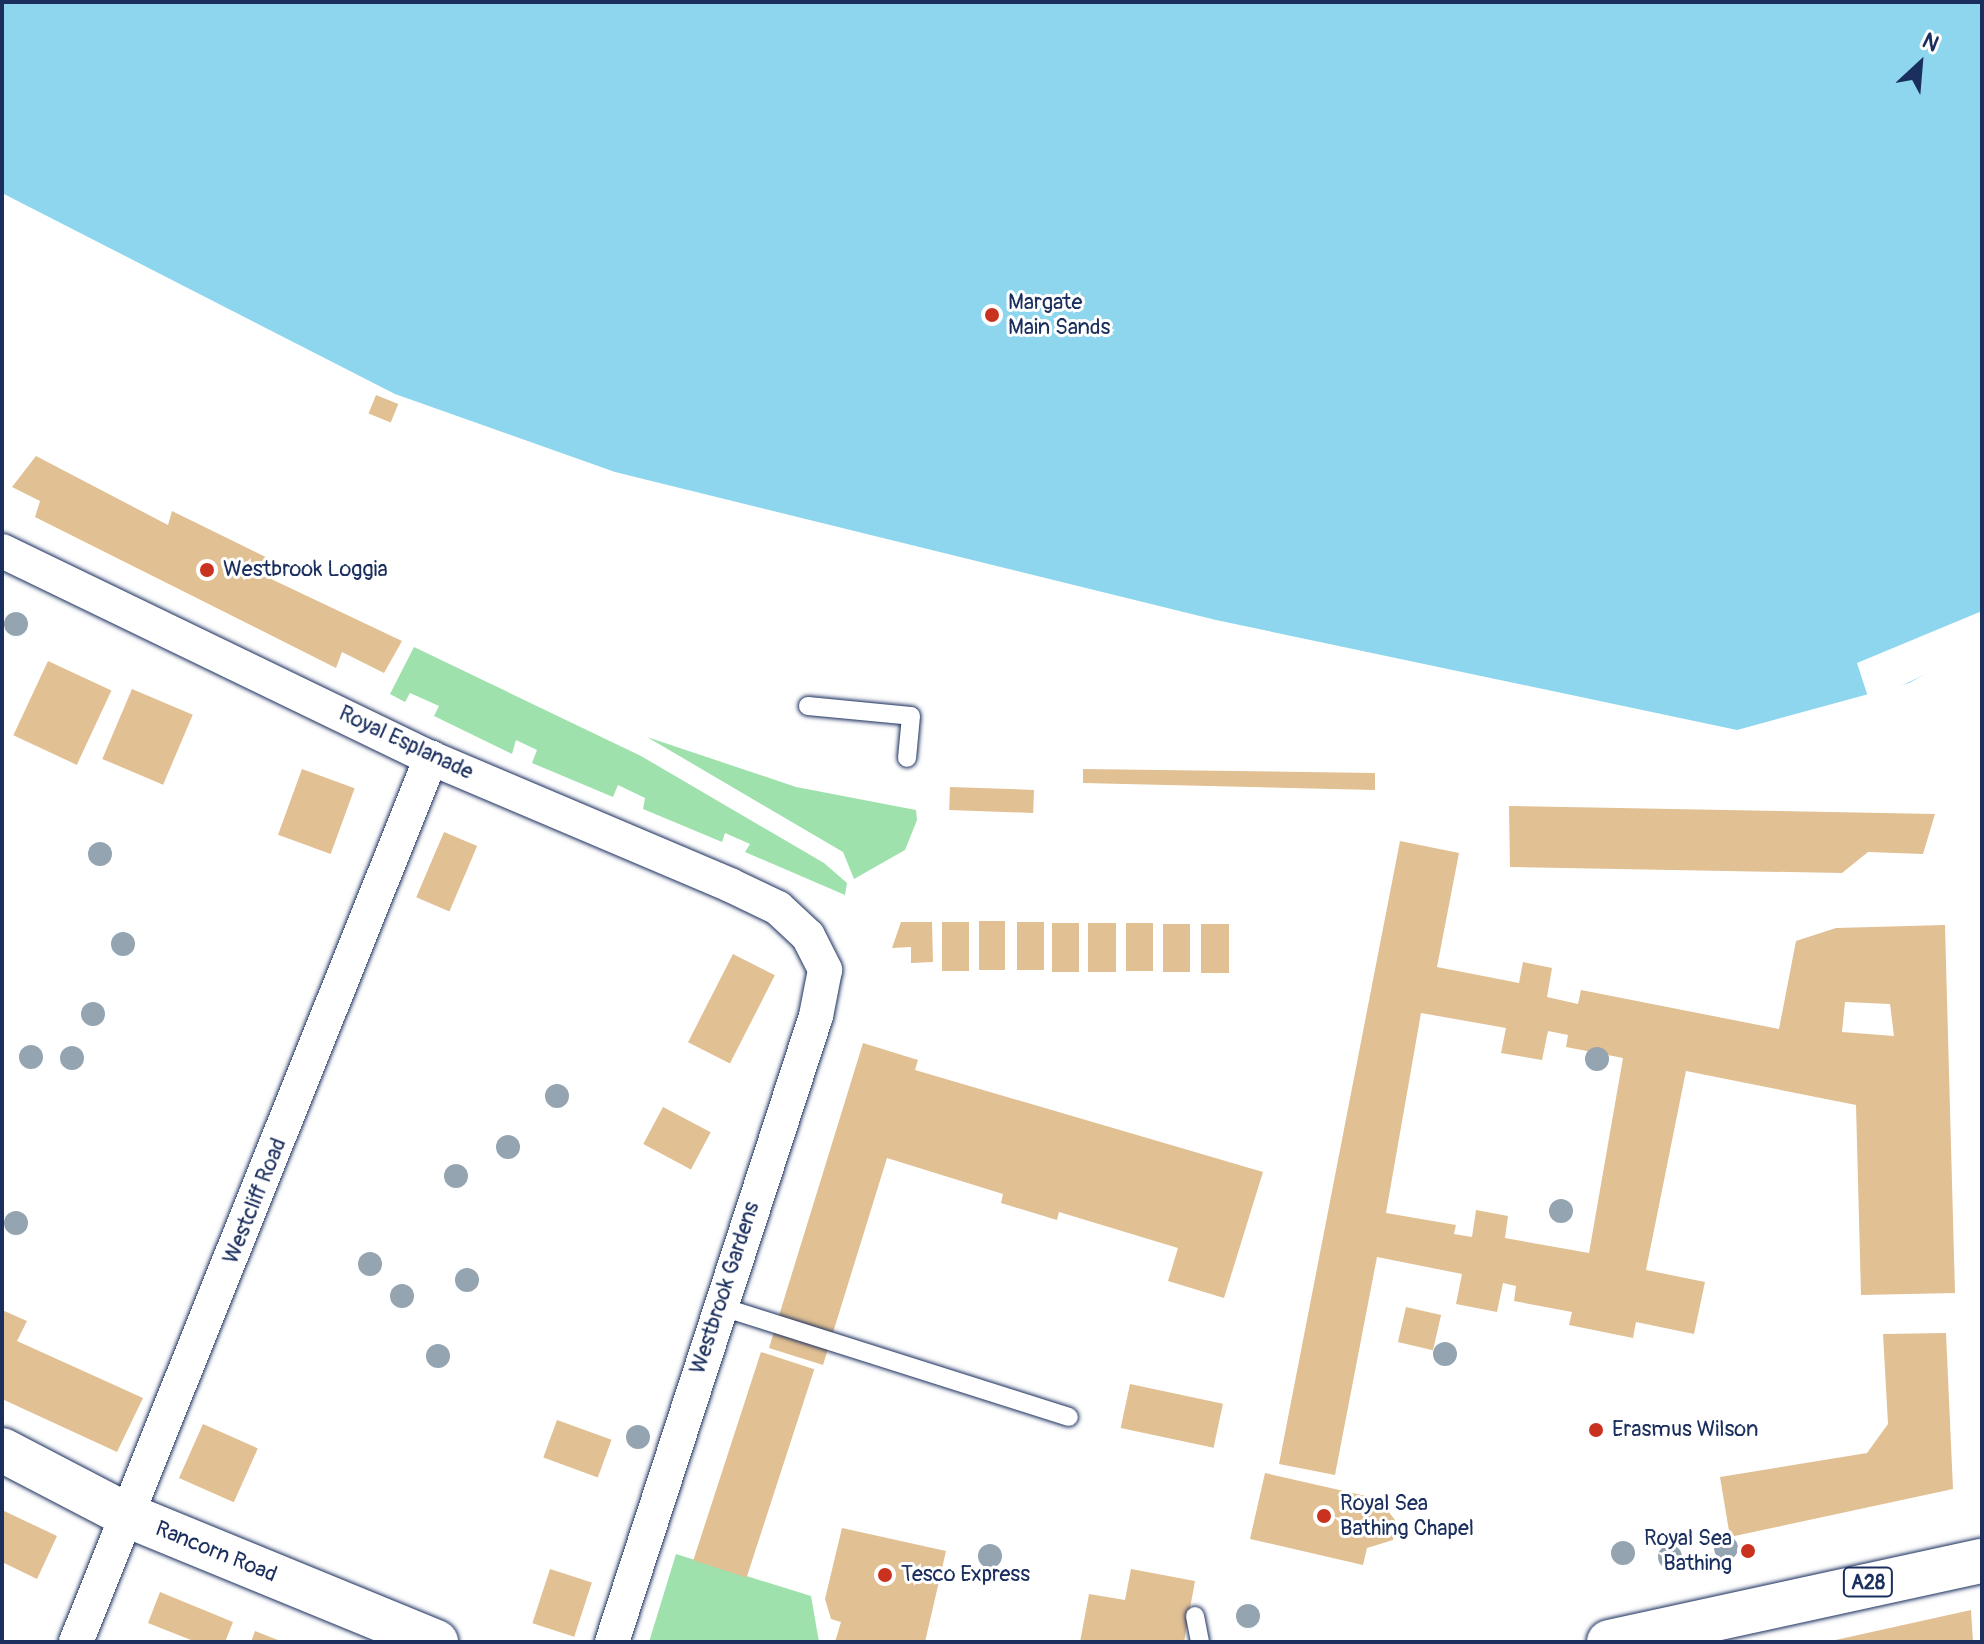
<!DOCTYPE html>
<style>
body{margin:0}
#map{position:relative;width:1984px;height:1644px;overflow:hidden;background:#fff;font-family:Pangolin,sans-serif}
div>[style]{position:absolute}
.green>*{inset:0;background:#9ee1ac}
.water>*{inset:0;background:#8dd6ee}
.pier>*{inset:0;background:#fff}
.building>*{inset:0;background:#e1c093;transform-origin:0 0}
.roads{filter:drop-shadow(0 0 2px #1b2f5e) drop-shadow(0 0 2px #1b2f5e)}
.lane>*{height:18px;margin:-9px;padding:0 9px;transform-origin:9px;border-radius:9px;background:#fff}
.street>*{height:34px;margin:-17px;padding:0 17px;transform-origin:17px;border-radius:17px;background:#fff}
.secondary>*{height:44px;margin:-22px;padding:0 22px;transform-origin:22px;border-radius:22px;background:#fff}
.highway>*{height:44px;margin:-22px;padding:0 22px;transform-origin:22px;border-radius:22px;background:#fff}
.trees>*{width:24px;height:24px;margin:-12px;border-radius:50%;background:#94a5b1}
.dots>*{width:22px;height:22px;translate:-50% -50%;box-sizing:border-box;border:4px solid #fff;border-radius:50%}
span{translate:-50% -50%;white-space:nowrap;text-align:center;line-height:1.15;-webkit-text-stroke:6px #fff;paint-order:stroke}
.shield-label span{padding:2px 6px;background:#fff;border:2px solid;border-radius:6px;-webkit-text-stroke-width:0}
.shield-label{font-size:20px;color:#1b2f5e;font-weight:700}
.poi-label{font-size:22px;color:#1b2f5e}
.left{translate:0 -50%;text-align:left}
.right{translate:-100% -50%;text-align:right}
.street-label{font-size:22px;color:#1b2f5e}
.frame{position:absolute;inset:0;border:4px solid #1b2f5e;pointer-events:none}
.north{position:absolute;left:1880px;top:24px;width:80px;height:80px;-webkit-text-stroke:6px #fff;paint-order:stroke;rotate:26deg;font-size:22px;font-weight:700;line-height:32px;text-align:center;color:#1b2f5e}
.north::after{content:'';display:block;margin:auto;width:28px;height:36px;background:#1b2f5e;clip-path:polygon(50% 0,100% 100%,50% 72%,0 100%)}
</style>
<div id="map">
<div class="green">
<i style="clip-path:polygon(414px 647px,641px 756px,824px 863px,847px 883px,845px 895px,745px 852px,750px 844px,725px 833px,722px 842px,643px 809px,645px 798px,618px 785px,613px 797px,532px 763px,537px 750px,516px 740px,512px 754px,434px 716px,439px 706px,410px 693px,405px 702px,390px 694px)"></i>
<i style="clip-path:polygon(647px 737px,796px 787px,916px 810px,917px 820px,905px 850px,854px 879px,843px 852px)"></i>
<i style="clip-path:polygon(676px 1554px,811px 1596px,819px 1642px,649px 1642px)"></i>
</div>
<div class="water">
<i style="clip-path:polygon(2px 2px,1982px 2px,1982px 644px,1909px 683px,1737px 730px,1216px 620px,615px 472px,395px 394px,2px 193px)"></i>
</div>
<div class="pier">
<i style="clip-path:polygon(1982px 611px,1982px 649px,1869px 700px,1857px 663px)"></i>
</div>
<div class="building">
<i style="left:376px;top:395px;width:24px;height:20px;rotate:22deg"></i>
<i style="clip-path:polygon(36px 456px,168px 525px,172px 511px,278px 563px,269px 578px,402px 641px,384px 673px,342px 652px,336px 668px,35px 517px,40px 501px,12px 487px)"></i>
<i style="left:48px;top:661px;width:70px;height:82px;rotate:25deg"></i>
<i style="left:132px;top:689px;width:66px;height:76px;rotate:23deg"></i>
<i style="left:302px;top:769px;width:56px;height:70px;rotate:20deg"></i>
<i style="clip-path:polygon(1083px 769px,1375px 773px,1375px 790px,1083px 783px)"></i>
<i style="left:950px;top:787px;width:84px;height:23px;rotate:2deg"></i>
<i style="clip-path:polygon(1509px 806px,1935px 814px,1923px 854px,1868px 852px,1842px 873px,1510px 867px)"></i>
<i style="left:444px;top:832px;width:36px;height:71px;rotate:23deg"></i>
<i style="clip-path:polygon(evenodd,1400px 841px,1459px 853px,1437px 967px,1519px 983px,1523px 962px,1552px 968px,1547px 997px,1578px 1004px,1581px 990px,1779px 1029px,1796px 941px,1836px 928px,1945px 925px,1955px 1293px,1861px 1295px,1856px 1105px,1686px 1071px,1646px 1270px,1705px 1282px,1694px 1334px,1636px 1322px,1633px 1338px,1569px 1325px,1572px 1312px,1514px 1301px,1516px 1286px,1503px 1283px,1497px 1312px,1456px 1304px,1462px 1274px,1377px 1257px,1335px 1475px,1279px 1464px,1400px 841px,1845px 1002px,1890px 1004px,1894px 1036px,1842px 1032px,1845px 1002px,1400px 841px,1421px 1013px,1506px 1028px,1501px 1053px,1542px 1060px,1548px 1031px,1568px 1035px,1566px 1047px,1623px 1058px,1589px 1253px,1505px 1238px,1508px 1216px,1476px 1210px,1472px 1237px,1454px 1234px,1456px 1225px,1386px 1213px,1421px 1013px)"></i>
<i style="left:979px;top:921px;width:26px;height:49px"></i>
<i style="clip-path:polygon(901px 922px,932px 922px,933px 962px,911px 963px,911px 947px,892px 948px)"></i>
<i style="left:969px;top:922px;width:49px;height:27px;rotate:90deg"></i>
<i style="left:1017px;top:922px;width:27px;height:48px"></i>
<i style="left:1052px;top:923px;width:27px;height:49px"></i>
<i style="left:1088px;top:923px;width:28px;height:49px"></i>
<i style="left:1126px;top:923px;width:27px;height:48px"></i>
<i style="left:1163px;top:924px;width:27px;height:48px"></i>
<i style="left:1201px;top:924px;width:28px;height:49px"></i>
<i style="left:733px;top:954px;width:47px;height:99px;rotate:27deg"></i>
<i style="clip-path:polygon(863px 1043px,918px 1060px,915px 1070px,1263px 1172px,1224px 1298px,1168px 1281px,1178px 1248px,1059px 1212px,1057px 1220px,1001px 1203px,1003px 1194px,887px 1158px,823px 1365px,769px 1348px)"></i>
<i style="left:663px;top:1107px;width:54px;height:42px;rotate:28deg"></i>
<i style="left:1406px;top:1307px;width:36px;height:36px;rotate:13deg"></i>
<i style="clip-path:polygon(2px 1310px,27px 1321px,17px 1341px,143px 1398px,117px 1452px,2px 1399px)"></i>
<i style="clip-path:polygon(1946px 1333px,1953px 1489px,1730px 1537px,1720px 1477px,1867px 1453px,1888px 1424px,1883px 1334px)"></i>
<i style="left:761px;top:1352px;width:56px;height:219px;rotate:18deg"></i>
<i style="left:1130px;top:1384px;width:95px;height:45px;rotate:12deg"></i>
<i style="left:557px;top:1420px;width:58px;height:40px;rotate:20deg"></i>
<i style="left:203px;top:1424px;width:60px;height:59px;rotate:24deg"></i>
<i style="clip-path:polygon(1265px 1473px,1379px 1499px,1395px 1520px,1393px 1540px,1367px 1548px,1363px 1565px,1250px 1539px)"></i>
<i style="clip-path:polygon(2px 1510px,57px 1536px,37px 1579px,2px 1562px)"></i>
<i style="clip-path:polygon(842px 1528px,946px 1551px,925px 1642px,835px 1642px,841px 1622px,831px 1619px,825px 1599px)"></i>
<i style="left:550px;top:1569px;width:44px;height:57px;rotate:18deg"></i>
<i style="clip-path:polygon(1131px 1569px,1195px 1581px,1184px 1642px,1080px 1642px,1089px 1594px,1125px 1600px)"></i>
<i style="clip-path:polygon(160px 1592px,233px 1622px,225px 1642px,196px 1642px,148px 1623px)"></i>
<i style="clip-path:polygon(1971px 1610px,1973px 1642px,1831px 1642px,1831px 1641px)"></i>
<i style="clip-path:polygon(255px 1631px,283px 1642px,251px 1642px)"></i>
</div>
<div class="roads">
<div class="lane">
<i style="left:808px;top:706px;width:103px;rotate:5.5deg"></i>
<i style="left:911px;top:716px;width:42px;rotate:95.4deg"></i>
<i style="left:719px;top:1306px;width:367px;rotate:17.6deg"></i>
<i style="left:1195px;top:1616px;width:26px;rotate:79deg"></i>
</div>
<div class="street">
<i style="left:2px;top:551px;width:476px;rotate:25.8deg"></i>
<i style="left:431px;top:758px;width:325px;rotate:23deg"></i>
<i style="left:730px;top:885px;width:53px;rotate:25.6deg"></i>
<i style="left:778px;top:908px;width:41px;rotate:43deg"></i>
<i style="left:808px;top:936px;width:38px;rotate:63deg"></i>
<i style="left:825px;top:970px;width:47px;rotate:101.1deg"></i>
<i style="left:816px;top:1016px;width:658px;rotate:108.05deg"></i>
<i style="left:76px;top:1642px;width:953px;rotate:-68.12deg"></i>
</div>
<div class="secondary">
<i style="left:2px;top:1450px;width:143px;rotate:27.5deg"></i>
<i style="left:129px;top:1516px;width:332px;rotate:22.3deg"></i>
</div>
<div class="highway">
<i style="left:1609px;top:1642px;width:382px;rotate:-12.3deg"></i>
</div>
</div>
<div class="trees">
<i style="left:16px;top:624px"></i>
<i style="left:100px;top:854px"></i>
<i style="left:123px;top:944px"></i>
<i style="left:93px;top:1014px"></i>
<i style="left:31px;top:1057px"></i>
<i style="left:72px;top:1058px"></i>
<i style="left:1597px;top:1059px"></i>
<i style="left:557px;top:1096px"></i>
<i style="left:508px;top:1147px"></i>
<i style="left:456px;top:1176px"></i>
<i style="left:1561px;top:1211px"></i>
<i style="left:16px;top:1223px"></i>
<i style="left:370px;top:1264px"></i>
<i style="left:467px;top:1280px"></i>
<i style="left:402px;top:1296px"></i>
<i style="left:1445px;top:1354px"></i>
<i style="left:438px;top:1356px"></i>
<i style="left:638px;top:1437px"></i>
<i style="left:1726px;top:1548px"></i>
<i style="left:1623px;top:1553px"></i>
<i style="left:990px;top:1556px"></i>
<i style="left:1670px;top:1557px"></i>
<i style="left:1248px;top:1616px"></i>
</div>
<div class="dots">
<i style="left:992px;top:315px;background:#c8321e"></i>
<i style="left:207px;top:570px;background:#c8321e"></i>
<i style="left:1596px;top:1430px;background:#c8321e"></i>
<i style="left:1324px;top:1516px;background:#c8321e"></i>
<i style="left:1748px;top:1551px;background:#c8321e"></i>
<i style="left:885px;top:1575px;background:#c8321e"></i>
</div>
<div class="shield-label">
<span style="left:1868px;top:1582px">A28</span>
</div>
<div class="poi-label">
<span class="left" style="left:1008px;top:315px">Margate<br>Main Sands</span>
<span class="left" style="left:223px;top:570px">Westbrook Loggia</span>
<span class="left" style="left:1612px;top:1430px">Erasmus Wilson</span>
<span class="left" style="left:1340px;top:1516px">Royal Sea<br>Bathing Chapel</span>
<span class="right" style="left:1732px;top:1551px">Royal Sea<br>Bathing</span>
<span class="left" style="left:901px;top:1575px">Tesco Express</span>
</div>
<div class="street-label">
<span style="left:406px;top:743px;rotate:25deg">Royal Esplanade</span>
<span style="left:255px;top:1201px;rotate:-68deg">Westcliff Road</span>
<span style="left:725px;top:1288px;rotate:-72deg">Westbrook Gardens</span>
<span style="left:216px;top:1552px;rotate:22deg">Rancorn Road</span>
</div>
<div class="frame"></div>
<div class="north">N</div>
</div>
